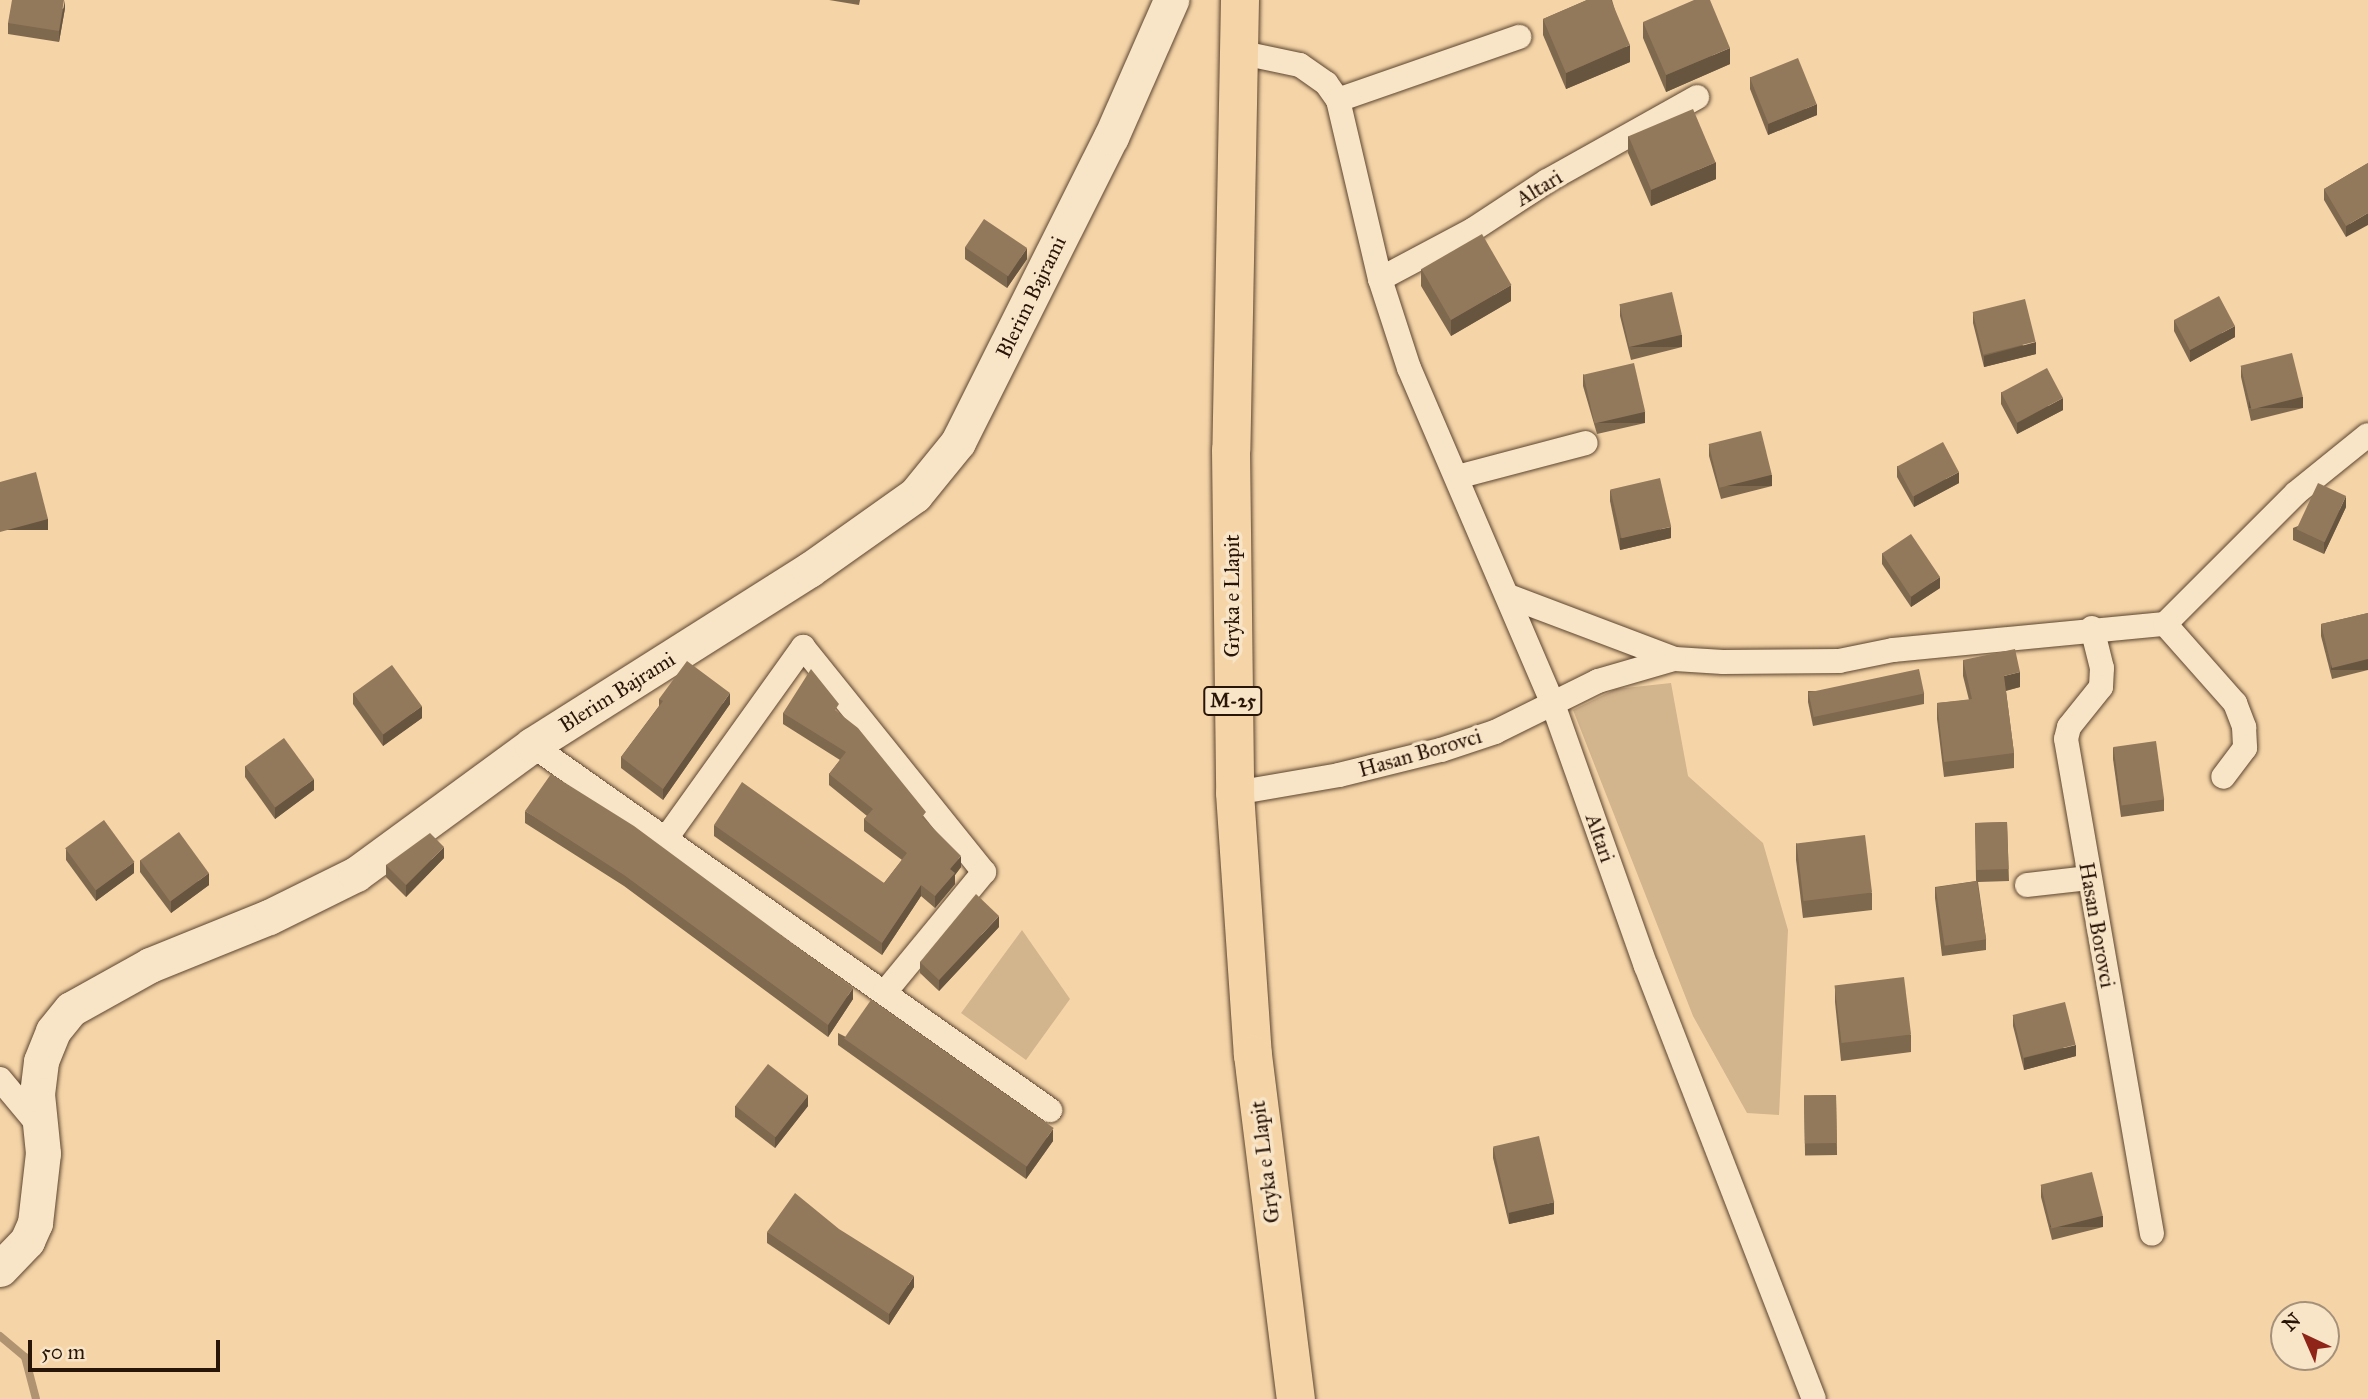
<!DOCTYPE html>
<style>
body{margin:0}
#map{position:relative;width:2368px;height:1399px;overflow:hidden;background:#f5d5a8;font-family:"IM FELL Great Primer",serif}
div>[style]{position:absolute}
.green>*{inset:0;background:#d2b48d}
.stream>*{height:8px;margin:-4px;padding:0 4px;transform-origin:4px;border-radius:4px;background:#b09472}
.roads{filter:drop-shadow(0 0 2px #5c4530) drop-shadow(0 0 2px #5c4530)}
.street>*{height:24px;margin:-12px;padding:0 12px;transform-origin:12px;border-radius:12px;background:#f8e4c6}
.secondary>*{height:35px;margin:-17.5px;padding:0 17.5px;transform-origin:17.5px;border-radius:17.5px;background:#f8e4c6}
.primary>*{height:38px;margin:-19px;padding:0 19px;transform-origin:19px;border-radius:19px;background:#f5d5a8}
.wall>*{inset:0;background:#7e684e;transform-origin:0 0}
.shaded-wall>*{inset:0;background:#675540;transform-origin:0 0}
.building>*{inset:0;background:#93795b;transform-origin:0 0}
span{translate:-50% -50%;white-space:nowrap;text-align:center;line-height:1.15;-webkit-text-stroke:7px #f8e4c6;paint-order:stroke}
.shield-label span{padding:2px 5px;background:#f8e4c6;border:2px solid;border-radius:5px;-webkit-text-stroke-width:0}
.shield-label{font-size:19px;color:#291508;font-weight:700}
.street-label{font-size:21px;color:#291508}
.north{position:absolute;left:2270px;top:1301px;width:70px;height:70px;box-sizing:border-box;background:#f8e4c6;border:2px solid #a5917a;border-radius:50%;rotate:316deg;font-size:19px;font-weight:700;line-height:28px;text-align:center;color:#291508}
.north::after{content:'';display:block;margin:auto;width:24px;height:32px;background:#8f2418;clip-path:polygon(50% 0,100% 100%,50% 72%,0 100%)}
.scale{position:absolute;left:28px;top:1340px;width:192px;height:32px;box-sizing:border-box;border:4px solid #291508;border-top:0;padding-left:9px;font-size:21px;line-height:24px;white-space:nowrap;color:#291508;-webkit-text-stroke:5px #f8e4c6;paint-order:stroke}
</style>
<div id="map">
<div class="green">
<i style="clip-path:polygon(1671px 683px,1688px 776px,1763px 843px,1788px 930px,1779px 1115px,1747px 1113px,1693px 1016px,1573px 710px,1616px 689px)"></i>
<i style="clip-path:polygon(1022px 930px,1070px 999px,1026px 1060px,961px 1013px)"></i>
</div>
<div class="stream">
<i style="left:0;top:1336px;width:33px;rotate:40deg"></i>
<i style="left:25px;top:1357px;width:43px;rotate:75.3deg"></i>
</div>
<div class="roads">
<div class="street">
<i style="left:1238px;top:52px;width:63px;rotate:11.8deg"></i>
<i style="left:1300px;top:65px;width:32px;rotate:35deg"></i>
<i style="left:1326px;top:83px;width:21px;rotate:55deg"></i>
<i style="left:1338px;top:100px;width:184px;rotate:76.8deg"></i>
<i style="left:1380px;top:279px;width:94px;rotate:72deg"></i>
<i style="left:1409px;top:368px;width:366px;rotate:66.8deg"></i>
<i style="left:1553px;top:704px;width:278px;rotate:70.5deg"></i>
<i style="left:1646px;top:966px;width:464px;rotate:68.8deg"></i>
<i style="left:1338px;top:100px;width:192px;rotate:-19.2deg"></i>
<i style="left:1380px;top:279px;width:106px;rotate:-28deg"></i>
<i style="left:1474px;top:229px;width:87px;rotate:-33.3deg"></i>
<i style="left:1547px;top:181px;width:172px;rotate:-29.2deg"></i>
<i style="left:1457px;top:477px;width:133px;rotate:-14.8deg"></i>
<i style="left:1511px;top:597px;width:175px;rotate:20.7deg"></i>
<i style="left:1675px;top:659px;width:48px;rotate:3.6deg"></i>
<i style="left:1723px;top:662px;width:116px;rotate:-0.5deg"></i>
<i style="left:1839px;top:661px;width:55px;rotate:-11.5deg"></i>
<i style="left:1893px;top:650px;width:273px;rotate:-5.5deg"></i>
<i style="left:2165px;top:624px;width:185px;rotate:-45deg"></i>
<i style="left:2296px;top:493px;width:92px;rotate:-38.9deg"></i>
<i style="left:2165px;top:624px;width:106px;rotate:48.5deg"></i>
<i style="left:2235px;top:703px;width:26px;rotate:69deg"></i>
<i style="left:2244px;top:727px;width:21px;rotate:87deg"></i>
<i style="left:2245px;top:748px;width:36px;rotate:127deg"></i>
<i style="left:2092px;top:628px;width:41px;rotate:76deg"></i>
<i style="left:2102px;top:668px;width:19px;rotate:93deg"></i>
<i style="left:2101px;top:687px;width:51px;rotate:128.7deg"></i>
<i style="left:2069px;top:727px;width:12px;rotate:104deg"></i>
<i style="left:2066px;top:739px;width:502px;rotate:80.14deg"></i>
<i style="left:532px;top:745px;width:634px;rotate:35.17deg"></i>
<i style="left:1235px;top:793px;width:106px;rotate:-9.8deg"></i>
<i style="left:1339px;top:775px;width:105px;rotate:-13.8deg"></i>
<i style="left:1441px;top:750px;width:57px;rotate:-18.4deg"></i>
<i style="left:1495px;top:732px;width:115px;rotate:-26.3deg"></i>
<i style="left:1598px;top:681px;width:79px;rotate:-16.1deg"></i>
<i style="left:667px;top:837px;width:234px;rotate:-54.4deg"></i>
<i style="left:803px;top:647px;width:289px;rotate:51.2deg"></i>
<i style="left:984px;top:872px;width:154px;rotate:129.5deg"></i>
<i style="left:2027px;top:885px;width:61px;rotate:-6.5deg"></i>
<i style="left:0;top:1079px;width:62px;rotate:50.2deg"></i>
</div>
<div class="secondary">
<i style="left:0;top:1269px;width:39px;rotate:-46deg"></i>
<i style="left:27px;top:1241px;width:20px;rotate:-66deg"></i>
<i style="left:35px;top:1223px;width:70px;rotate:-83.5deg"></i>
<i style="left:43px;top:1153px;width:59px;rotate:-95.8deg"></i>
<i style="left:37px;top:1094px;width:33px;rotate:-83deg"></i>
<i style="left:41px;top:1061px;width:32px;rotate:-68deg"></i>
<i style="left:53px;top:1031px;width:28px;rotate:-51deg"></i>
<i style="left:71px;top:1009px;width:90px;rotate:-29.1deg"></i>
<i style="left:150px;top:965px;width:128px;rotate:-22deg"></i>
<i style="left:269px;top:917px;width:97px;rotate:-26.3deg"></i>
<i style="left:356px;top:874px;width:218px;rotate:-36.2deg"></i>
<i style="left:532px;top:745px;width:328px;rotate:-32.3deg"></i>
<i style="left:809px;top:570px;width:130px;rotate:-35.3deg"></i>
<i style="left:915px;top:495px;width:68px;rotate:-50.9deg"></i>
<i style="left:958px;top:442px;width:341px;rotate:-63.4deg"></i>
<i style="left:1111px;top:137px;width:150px;rotate:-66.3deg"></i>
</div>
<div class="primary">
<i style="left:1240px;top:0;width:450px;rotate:91.1deg"></i>
<i style="left:1231px;top:450px;width:343px;rotate:89.3deg"></i>
<i style="left:1235px;top:793px;width:263px;rotate:86.1deg"></i>
<i style="left:1253px;top:1055px;width:347px;rotate:82.9deg"></i>
</div>
</div>
<div class="wall">
<i style="clip-path:polygon(829px 0,860px 0,859px 5px)"></i>
<i style="clip-path:polygon(1587px 0,1612px 0,1630px 62px,1566px 89px,1543px 35px,1543px 19px)"></i>
<i style="clip-path:polygon(65px 8px,59px 42px,8px 34px,8px 23px)"></i>
<i style="clip-path:polygon(1643px 22px,1730px 64px,1666px 92px,1643px 38px)"></i>
<i style="clip-path:polygon(1750px 77px,1817px 115px,1768px 135px,1750px 89px)"></i>
<i style="clip-path:polygon(1628px 136px,1716px 179px,1651px 206px,1628px 153px)"></i>
<i style="clip-path:polygon(2368px 163px,2346px 237px,2324px 200px,2324px 189px)"></i>
<i style="clip-path:polygon(965px 247px,1027px 259px,1007px 288px,965px 259px)"></i>
<i style="clip-path:polygon(1421px 269px,1511px 301px,1451px 336px,1421px 286px)"></i>
<i style="clip-path:polygon(1620px 305px,1682px 347px,1631px 360px,1620px 316px)"></i>
<i style="clip-path:polygon(1973px 312px,2036px 354px,1984px 367px,1973px 323px)"></i>
<i style="clip-path:polygon(2174px 320px,2235px 337px,2190px 362px,2174px 331px)"></i>
<i style="clip-path:polygon(2241px 366px,2303px 408px,2251px 421px,2241px 377px)"></i>
<i style="clip-path:polygon(1583px 374px,1645px 423px,1597px 434px,1583px 386px)"></i>
<i style="clip-path:polygon(2001px 392px,2063px 410px,2017px 434px,2001px 404px)"></i>
<i style="clip-path:polygon(1709px 444px,1772px 486px,1721px 499px,1709px 456px)"></i>
<i style="clip-path:polygon(1897px 466px,1959px 483px,1914px 507px,1897px 477px)"></i>
<i style="clip-path:polygon(1610px 490px,1671px 538px,1620px 550px,1610px 501px)"></i>
<i style="clip-path:polygon(2346px 507px,2324px 554px,2293px 540px,2293px 528px)"></i>
<i style="clip-path:polygon(1882px 553px,1940px 588px,1911px 607px,1882px 564px)"></i>
<i style="clip-path:polygon(2368px 613px,2368px 670px,2332px 679px,2321px 636px,2321px 624px)"></i>
<i style="clip-path:polygon(1963px 660px,2020px 687px,2006px 691px,2014px 753px,2014px 768px,1944px 777px,1937px 719px,1937px 703px,1969px 700px,1963px 676px)"></i>
<i style="clip-path:polygon(1808px 691px,1924px 693px,1924px 704px,1813px 726px,1808px 702px)"></i>
<i style="clip-path:polygon(353px 693px,422px 718px,383px 746px,353px 704px)"></i>
<i style="clip-path:polygon(659px 699px,730px 704px,663px 800px,621px 768px,621px 757px,659px 706px)"></i>
<i style="clip-path:polygon(783px 713px,839px 713px,926px 821px,961px 867px,955px 875px,955px 884px,935px 908px,921px 896px,882px 955px,714px 836px,714px 825px,884px 883px,902px 860px,864px 831px,864px 819px,867px 816px,829px 785px,829px 774px,840px 760px,783px 724px)"></i>
<i style="clip-path:polygon(2113px 747px,2164px 799px,2164px 811px,2121px 817px,2113px 759px)"></i>
<i style="clip-path:polygon(245px 766px,314px 790px,275px 819px,245px 777px)"></i>
<i style="clip-path:polygon(525px 811px,853px 999px,828px 1037px,624px 886px,525px 823px)"></i>
<i style="clip-path:polygon(2007px 822px,2009px 881px,1978px 882px,1986px 939px,1986px 950px,1942px 956px,1935px 898px,1935px 887px,1976px 881px,1975px 823px)"></i>
<i style="clip-path:polygon(1796px 843px,1872px 893px,1872px 910px,1803px 918px,1796px 860px)"></i>
<i style="clip-path:polygon(66px 849px,134px 873px,96px 901px,66px 860px)"></i>
<i style="clip-path:polygon(444px 858px,406px 897px,386px 877px,386px 865px)"></i>
<i style="clip-path:polygon(140px 860px,209px 885px,171px 913px,140px 872px)"></i>
<i style="clip-path:polygon(999px 927px,939px 991px,920px 973px,920px 962px)"></i>
<i style="clip-path:polygon(1835px 986px,1911px 1035px,1911px 1052px,1841px 1061px,1835px 1002px)"></i>
<i style="clip-path:polygon(2013px 1015px,2076px 1056px,2024px 1070px,2013px 1026px)"></i>
<i style="clip-path:polygon(838px 1033px,1053px 1141px,1026px 1179px,838px 1045px)"></i>
<i style="left:1836px;top:1095px;width:60px;height:32px;rotate:89deg"></i>
<i style="clip-path:polygon(735px 1106px,808px 1106px,775px 1148px,735px 1117px)"></i>
<i style="clip-path:polygon(1493px 1147px,1554px 1214px,1509px 1224px,1493px 1158px)"></i>
<i style="clip-path:polygon(2041px 1186px,2103px 1227px,2052px 1240px,2041px 1197px)"></i>
<i style="clip-path:polygon(767px 1232px,914px 1287px,889px 1325px,767px 1243px)"></i>
</div>
<div class="shaded-wall">
<i style="clip-path:polygon(65px 0,65px 8px,59px 42px,59px 31px)"></i>
<i style="clip-path:polygon(1630px 45px,1630px 62px,1566px 89px,1566px 73px)"></i>
<i style="clip-path:polygon(1730px 48px,1730px 64px,1666px 92px,1666px 75px)"></i>
<i style="clip-path:polygon(1817px 104px,1817px 115px,1768px 135px,1768px 124px)"></i>
<i style="clip-path:polygon(1716px 162px,1716px 179px,1651px 206px,1651px 190px)"></i>
<i style="clip-path:polygon(2368px 213px,2368px 225px,2346px 237px,2346px 226px)"></i>
<i style="clip-path:polygon(1027px 248px,1027px 259px,1007px 288px,1007px 277px)"></i>
<i style="clip-path:polygon(1511px 285px,1511px 301px,1451px 336px,1451px 320px)"></i>
<i style="clip-path:polygon(2235px 326px,2235px 337px,2190px 362px,2190px 350px)"></i>
<i style="left:1682px;top:335px;width:12px;height:53px;rotate:90deg"></i>
<i style="clip-path:polygon(2036px 342px,2036px 354px,1984px 367px,1984px 356px)"></i>
<i style="left:2303px;top:397px;width:11px;height:54px;rotate:90deg"></i>
<i style="clip-path:polygon(2063px 398px,2063px 410px,2017px 434px,2017px 423px)"></i>
<i style="left:1645px;top:412px;width:11px;height:49px;rotate:90deg"></i>
<i style="clip-path:polygon(1959px 472px,1959px 483px,1914px 507px,1914px 496px)"></i>
<i style="left:1772px;top:475px;width:11px;height:53px;rotate:90deg"></i>
<i style="clip-path:polygon(2346px 496px,2346px 507px,2324px 554px,2324px 543px)"></i>
<i style="left:48px;top:519px;width:11px;height:50px;rotate:90deg"></i>
<i style="clip-path:polygon(1671px 527px,1671px 538px,1620px 550px,1620px 538px)"></i>
<i style="clip-path:polygon(1940px 577px,1940px 588px,1911px 607px,1911px 596px)"></i>
<i style="left:2368px;top:659px;width:11px;height:37px;rotate:90deg"></i>
<i style="clip-path:polygon(2020px 672px,2020px 687px,2004px 691px,2004px 676px)"></i>
<i style="clip-path:polygon(730px 693px,730px 704px,663px 800px,663px 789px)"></i>
<i style="clip-path:polygon(422px 706px,422px 718px,383px 746px,383px 734px)"></i>
<i style="clip-path:polygon(314px 779px,314px 790px,275px 819px,275px 807px)"></i>
<i style="clip-path:polygon(444px 847px,444px 858px,406px 897px,406px 885px)"></i>
<i style="clip-path:polygon(961px 856px,961px 867px,955px 875px,955px 884px,935px 908px,935px 896px,950px 869px)"></i>
<i style="clip-path:polygon(134px 862px,134px 873px,96px 901px,96px 890px)"></i>
<i style="clip-path:polygon(209px 873px,209px 885px,171px 913px,171px 901px)"></i>
<i style="clip-path:polygon(921px 885px,921px 896px,882px 955px,882px 943px)"></i>
<i style="clip-path:polygon(999px 916px,999px 927px,939px 991px,939px 980px)"></i>
<i style="clip-path:polygon(853px 988px,853px 999px,828px 1037px,828px 1025px)"></i>
<i style="clip-path:polygon(2076px 1045px,2076px 1056px,2024px 1070px,2024px 1058px)"></i>
<i style="clip-path:polygon(808px 1095px,808px 1106px,775px 1148px,775px 1137px)"></i>
<i style="clip-path:polygon(1053px 1129px,1053px 1141px,1026px 1179px,1026px 1167px)"></i>
<i style="clip-path:polygon(1554px 1202px,1554px 1214px,1509px 1224px,1509px 1213px)"></i>
<i style="left:2103px;top:1216px;width:11px;height:53px;rotate:90deg"></i>
<i style="clip-path:polygon(914px 1276px,914px 1287px,889px 1325px,889px 1314px)"></i>
</div>
<div class="building">
<i style="clip-path:polygon(12px 0,64px 0,59px 31px,8px 23px)"></i>
<i style="clip-path:polygon(1587px 0,1611px 0,1630px 45px,1566px 73px,1543px 19px)"></i>
<i style="clip-path:polygon(1694px 0,1710px 0,1730px 48px,1666px 75px,1643px 22px)"></i>
<i style="left:1798px;top:58px;width:50px;height:52px;rotate:68deg"></i>
<i style="left:1693px;top:109px;width:58px;height:70px;rotate:67deg"></i>
<i style="clip-path:polygon(2368px 163px,2368px 213px,2346px 226px,2324px 189px)"></i>
<i style="left:984px;top:219px;width:52px;height:34px;rotate:34deg"></i>
<i style="left:1482px;top:234px;width:59px;height:70px;rotate:60deg"></i>
<i style="left:1672px;top:292px;width:44px;height:54px;rotate:77deg"></i>
<i style="left:2219px;top:296px;width:34px;height:51px;rotate:62deg"></i>
<i style="left:2025px;top:299px;width:44px;height:54px;rotate:76deg"></i>
<i style="left:2292px;top:353px;width:45px;height:53px;rotate:76deg"></i>
<i style="left:1634px;top:363px;width:50px;height:52px;rotate:77deg"></i>
<i style="left:2047px;top:368px;width:34px;height:52px;rotate:62deg"></i>
<i style="left:1761px;top:431px;width:45px;height:54px;rotate:76deg"></i>
<i style="left:1943px;top:442px;width:34px;height:52px;rotate:62deg"></i>
<i style="clip-path:polygon(36px 472px,48px 519px,0 532px,0 482px)"></i>
<i style="left:1660px;top:478px;width:50px;height:51px;rotate:77deg"></i>
<i style="left:2318px;top:483px;width:31px;height:51px;rotate:25deg"></i>
<i style="left:1911px;top:534px;width:52px;height:35px;rotate:56deg"></i>
<i style="clip-path:polygon(2368px 613px,2368px 659px,2332px 668px,2321px 624px)"></i>
<i style="clip-path:polygon(2015px 649px,2020px 672px,2004px 676px,2014px 753px,1944px 762px,1937px 703px,1972px 699px,1963px 660px)"></i>
<i style="clip-path:polygon(687px 661px,730px 693px,663px 789px,621px 757px,663px 701px,659px 699px)"></i>
<i style="left:392px;top:665px;width:51px;height:48px;rotate:54deg"></i>
<i style="clip-path:polygon(811px 669px,839px 704px,835px 710px,858px 728px,926px 812px,922px 817px,961px 856px,950px 869px,955px 873px,935px 896px,921px 885px,882px 943px,714px 825px,742px 782px,884px 883px,907px 853px,864px 819px,873px 809px,829px 774px,846px 752px,783px 713px)"></i>
<i style="left:1919px;top:669px;width:25px;height:113px;rotate:78deg"></i>
<i style="left:284px;top:738px;width:51px;height:48px;rotate:54deg"></i>
<i style="left:2156px;top:741px;width:59px;height:43px;rotate:82deg"></i>
<i style="clip-path:polygon(551px 774px,634px 826px,853px 988px,828px 1025px,624px 875px,525px 811px)"></i>
<i style="left:104px;top:820px;width:52px;height:48px;rotate:54deg"></i>
<i style="left:2007px;top:822px;width:47px;height:32px;rotate:88deg"></i>
<i style="left:179px;top:832px;width:51px;height:48px;rotate:54deg"></i>
<i style="clip-path:polygon(430px 833px,444px 847px,406px 885px,386px 865px)"></i>
<i style="left:1865px;top:835px;width:58px;height:69px;rotate:83deg"></i>
<i style="left:1977px;top:881px;width:59px;height:42px;rotate:81deg"></i>
<i style="clip-path:polygon(976px 894px,999px 916px,939px 980px,920px 962px)"></i>
<i style="left:1904px;top:977px;width:58px;height:70px;rotate:83deg"></i>
<i style="left:871px;top:1000px;width:223px;height:47px;rotate:35deg"></i>
<i style="left:2065px;top:1002px;width:44px;height:54px;rotate:76deg"></i>
<i style="left:768px;top:1064px;width:51px;height:53px;rotate:38deg"></i>
<i style="left:1836px;top:1095px;width:48px;height:32px;rotate:89deg"></i>
<i style="left:1539px;top:1136px;width:68px;height:47px;rotate:77deg"></i>
<i style="left:2092px;top:1172px;width:45px;height:53px;rotate:76deg"></i>
<i style="clip-path:polygon(795px 1193px,839px 1229px,914px 1276px,889px 1314px,767px 1232px)"></i>
</div>
<div class="shield-label">
<span style="left:1233px;top:701px">M-25</span>
</div>
<div class="street-label">
<span style="left:1539px;top:188px;rotate:-31deg">Altari</span>
<span style="left:1031px;top:297px;rotate:-64deg">Blerim Bajrami</span>
<span style="left:1232px;top:596px;rotate:-90deg">Gryka e Llapit</span>
<span style="left:617px;top:692px;rotate:-32deg">Blerim Bajrami</span>
<span style="left:1420px;top:753px;rotate:-16deg">Hasan Borovci</span>
<span style="left:1600px;top:838px;rotate:71deg">Altari</span>
<span style="left:2097px;top:925px;rotate:80deg">Hasan Borovci</span>
<span style="left:1265px;top:1162px;rotate:-97deg">Gryka e Llapit</span>
</div>
<div class="north">N</div>
<div class="scale">50 m</div>
</div>
